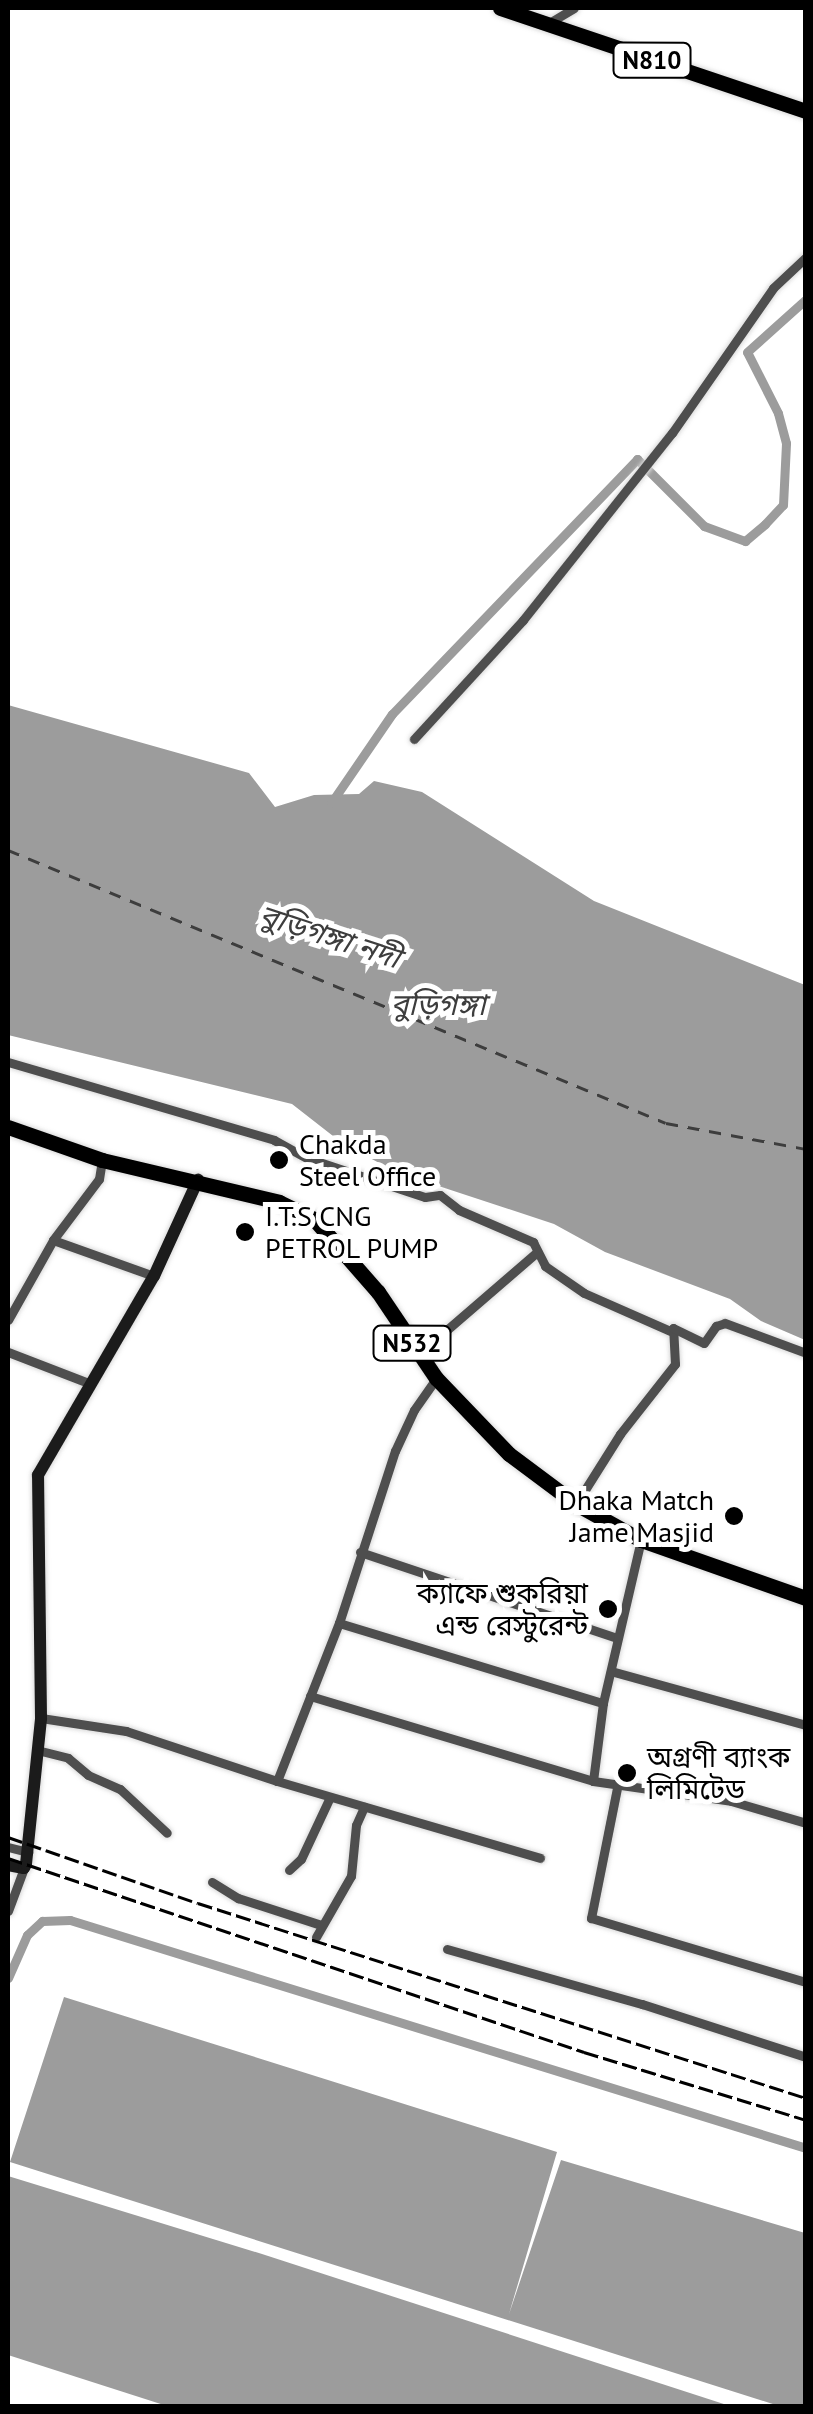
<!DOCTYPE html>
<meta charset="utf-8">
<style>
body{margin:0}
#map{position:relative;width:813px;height:2414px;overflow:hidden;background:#fff;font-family:"PT Sans","Noto Sans Bengali",sans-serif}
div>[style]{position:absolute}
.water>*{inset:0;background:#9c9c9c}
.canal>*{height:9px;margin:-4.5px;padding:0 4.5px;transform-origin:4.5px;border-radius:4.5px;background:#9c9c9c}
.ferry>*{height:2.5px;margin-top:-1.25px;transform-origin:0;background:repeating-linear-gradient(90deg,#3d3d3d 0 12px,transparent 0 22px)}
.roads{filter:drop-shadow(0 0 2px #dbdbdb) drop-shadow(0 0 2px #dbdbdb)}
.street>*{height:9px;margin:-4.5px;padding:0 4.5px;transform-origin:4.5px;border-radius:4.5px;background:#4e4e4e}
.secondary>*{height:12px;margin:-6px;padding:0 6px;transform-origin:6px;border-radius:6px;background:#1b1b1b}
.highway>*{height:15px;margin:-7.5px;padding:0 7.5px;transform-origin:7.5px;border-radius:7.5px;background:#000}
.rail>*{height:2.5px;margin-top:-1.25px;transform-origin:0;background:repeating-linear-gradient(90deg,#000 0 15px,transparent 0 20px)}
.dots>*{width:28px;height:28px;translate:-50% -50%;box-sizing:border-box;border:5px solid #fff;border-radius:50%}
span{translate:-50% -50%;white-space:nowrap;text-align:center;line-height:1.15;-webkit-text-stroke:10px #fff;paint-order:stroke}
.shield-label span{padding:2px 8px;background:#fff;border:2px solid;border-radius:8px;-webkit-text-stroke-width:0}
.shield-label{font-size:25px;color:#000;font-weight:700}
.poi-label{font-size:28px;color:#000}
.left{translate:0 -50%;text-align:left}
.right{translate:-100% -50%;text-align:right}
.water-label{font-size:30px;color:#3d3d3d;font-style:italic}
.frame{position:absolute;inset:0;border:10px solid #000;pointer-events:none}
</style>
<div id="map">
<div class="water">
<i style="clip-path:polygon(8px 705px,249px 773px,275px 807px,314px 795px,359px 794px,374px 781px,422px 792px,594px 901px,805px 985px,805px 1340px,761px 1321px,730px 1299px,605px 1252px,554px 1224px,396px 1172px,342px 1143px,292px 1104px,8px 1035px)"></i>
<i style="clip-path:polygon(64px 1997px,557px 2152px,509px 2314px,561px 2160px,805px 2233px,805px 2406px,779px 2406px,10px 2162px)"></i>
<i style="clip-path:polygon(8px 2176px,262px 2254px,730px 2406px,167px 2406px,8px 2355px)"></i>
</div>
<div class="canal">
<i style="left:331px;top:803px;width:108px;rotate:-55.6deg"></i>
<i style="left:392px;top:714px;width:354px;rotate:-46.1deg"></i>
<i style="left:637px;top:459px;width:95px;rotate:45deg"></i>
<i style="left:704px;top:526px;width:44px;rotate:20.1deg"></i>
<i style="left:745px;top:541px;width:26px;rotate:-40deg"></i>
<i style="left:765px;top:524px;width:26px;rotate:-47deg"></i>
<i style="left:783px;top:505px;width:62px;rotate:-87.2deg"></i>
<i style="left:786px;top:443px;width:31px;rotate:-105deg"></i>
<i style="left:778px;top:413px;width:68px;rotate:-116.9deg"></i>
<i style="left:747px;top:352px;width:79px;rotate:-41.9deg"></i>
<i style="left:8px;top:1978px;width:47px;rotate:-66.2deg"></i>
<i style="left:27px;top:1935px;width:21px;rotate:-43deg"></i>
<i style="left:42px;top:1921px;width:28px;rotate:-2deg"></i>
<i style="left:70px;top:1920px;width:771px;rotate:17.21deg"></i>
</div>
<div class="ferry">
<i style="left:8px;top:850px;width:712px;rotate:22.53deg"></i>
<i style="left:666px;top:1123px;width:142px;rotate:10.5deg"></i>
</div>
<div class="roads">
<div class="street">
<i style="left:549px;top:23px;width:29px;rotate:-31deg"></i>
<i style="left:414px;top:739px;width:161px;rotate:-47.5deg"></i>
<i style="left:523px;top:620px;width:239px;rotate:-51.5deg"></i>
<i style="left:672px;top:433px;width:177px;rotate:-55.1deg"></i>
<i style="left:773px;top:288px;width:45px;rotate:-43.2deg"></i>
<i style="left:8px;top:1062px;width:277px;rotate:16.3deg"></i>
<i style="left:274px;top:1140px;width:38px;rotate:29deg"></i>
<i style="left:307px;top:1158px;width:124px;rotate:18.3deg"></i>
<i style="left:425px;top:1197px;width:15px;rotate:-8deg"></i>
<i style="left:440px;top:1195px;width:24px;rotate:38deg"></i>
<i style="left:459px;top:1210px;width:81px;rotate:23.4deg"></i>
<i style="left:533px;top:1242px;width:27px;rotate:63deg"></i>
<i style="left:545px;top:1266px;width:47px;rotate:34.7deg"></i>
<i style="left:584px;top:1293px;width:94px;rotate:23.8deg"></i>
<i style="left:53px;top:1240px;width:107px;rotate:19.6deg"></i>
<i style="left:8px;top:1320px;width:92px;rotate:-60.6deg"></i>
<i style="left:53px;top:1240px;width:76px;rotate:-53deg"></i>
<i style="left:99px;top:1179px;width:19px;rotate:-81deg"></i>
<i style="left:8px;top:1352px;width:89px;rotate:21.1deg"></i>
<i style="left:420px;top:1353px;width:155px;rotate:-40.8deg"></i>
<i style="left:576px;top:1504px;width:83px;rotate:-57.8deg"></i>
<i style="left:620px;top:1434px;width:89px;rotate:-51.8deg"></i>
<i style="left:675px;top:1364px;width:36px;rotate:-93deg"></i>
<i style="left:673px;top:1328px;width:34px;rotate:26deg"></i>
<i style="left:704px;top:1343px;width:21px;rotate:-55deg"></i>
<i style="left:716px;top:1326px;width:9px;rotate:-18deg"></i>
<i style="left:725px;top:1323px;width:86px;rotate:20.3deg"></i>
<i style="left:360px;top:1552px;width:271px;rotate:18.5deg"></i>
<i style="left:339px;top:1623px;width:276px;rotate:16.9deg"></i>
<i style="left:611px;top:1671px;width:202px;rotate:15.5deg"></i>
<i style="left:310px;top:1696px;width:295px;rotate:16.7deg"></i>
<i style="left:593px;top:1781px;width:139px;rotate:8.2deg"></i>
<i style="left:731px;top:1801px;width:78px;rotate:16.3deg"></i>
<i style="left:41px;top:1718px;width:86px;rotate:8.7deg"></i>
<i style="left:126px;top:1731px;width:159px;rotate:18.3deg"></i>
<i style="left:277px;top:1781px;width:274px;rotate:16.3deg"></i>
<i style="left:37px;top:1750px;width:32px;rotate:14deg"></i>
<i style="left:68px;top:1758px;width:26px;rotate:40deg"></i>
<i style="left:88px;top:1775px;width:35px;rotate:24deg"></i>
<i style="left:120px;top:1789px;width:64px;rotate:43.1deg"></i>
<i style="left:277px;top:1781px;width:170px;rotate:-68.6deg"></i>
<i style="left:339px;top:1623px;width:181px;rotate:-72deg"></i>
<i style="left:395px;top:1451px;width:45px;rotate:-65.1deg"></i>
<i style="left:414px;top:1410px;width:39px;rotate:-55deg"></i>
<i style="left:593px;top:1781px;width:79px;rotate:-82.7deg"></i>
<i style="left:603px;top:1703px;width:167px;rotate:-76.9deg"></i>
<i style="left:618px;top:1783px;width:138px;rotate:101.3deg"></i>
<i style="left:591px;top:1918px;width:224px;rotate:16.6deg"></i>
<i style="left:8px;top:1847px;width:21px;rotate:14deg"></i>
<i style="left:289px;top:1870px;width:16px;rotate:-43deg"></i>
<i style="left:301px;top:1859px;width:68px;rotate:-64.9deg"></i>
<i style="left:212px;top:1882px;width:31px;rotate:32deg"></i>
<i style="left:238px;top:1898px;width:87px;rotate:18deg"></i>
<i style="left:8px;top:1911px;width:46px;rotate:-69.6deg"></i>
<i style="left:316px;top:1937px;width:70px;rotate:-60.2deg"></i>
<i style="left:351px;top:1876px;width:51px;rotate:-84.4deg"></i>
<i style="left:356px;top:1825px;width:20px;rotate:-66deg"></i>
<i style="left:447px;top:1949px;width:203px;rotate:15.8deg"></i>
<i style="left:642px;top:2004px;width:172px;rotate:17.9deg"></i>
</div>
<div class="secondary">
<i style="left:8px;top:1865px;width:16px;rotate:11deg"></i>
<i style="left:24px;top:1868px;width:4px;rotate:-63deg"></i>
<i style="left:26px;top:1864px;width:147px;rotate:-84.1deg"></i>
<i style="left:41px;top:1718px;width:243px;rotate:-90.7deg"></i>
<i style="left:38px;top:1475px;width:230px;rotate:-59.8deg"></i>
<i style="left:154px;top:1276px;width:106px;rotate:-65.4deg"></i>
</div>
<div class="highway">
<i style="left:500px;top:8px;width:323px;rotate:18.6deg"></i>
<i style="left:8px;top:1127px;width:100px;rotate:19.3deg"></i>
<i style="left:102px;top:1160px;width:182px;rotate:13.3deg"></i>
<i style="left:279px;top:1202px;width:39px;rotate:26deg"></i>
<i style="left:314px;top:1219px;width:97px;rotate:48.8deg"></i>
<i style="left:378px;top:1292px;width:104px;rotate:56deg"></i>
<i style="left:436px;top:1378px;width:105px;rotate:46.2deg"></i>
<i style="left:509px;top:1454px;width:84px;rotate:36.7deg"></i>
<i style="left:576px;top:1504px;width:74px;rotate:29deg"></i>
<i style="left:641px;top:1540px;width:175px;rotate:19.4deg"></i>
</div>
</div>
<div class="rail">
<i style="left:8px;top:1837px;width:201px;rotate:19.2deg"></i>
<i style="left:198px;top:1903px;width:639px;rotate:17.78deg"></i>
<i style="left:8px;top:1858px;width:608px;rotate:18.61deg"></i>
<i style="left:584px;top:2052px;width:232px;rotate:17deg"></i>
</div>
<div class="dots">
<i style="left:279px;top:1160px;background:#000"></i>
<i style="left:245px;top:1232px;background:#000"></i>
<i style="left:734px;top:1516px;background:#000"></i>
<i style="left:608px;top:1609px;background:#000"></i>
<i style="left:627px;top:1773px;background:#000"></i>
</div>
<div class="shield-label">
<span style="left:652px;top:60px">N810</span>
<span style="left:412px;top:1343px">N532</span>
</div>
<div class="poi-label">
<span class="left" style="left:299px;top:1160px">Chakda<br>Steel Office</span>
<span class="left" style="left:265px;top:1232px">I.T.S CNG<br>PETROL PUMP</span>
<span class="right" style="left:714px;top:1516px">Dhaka Match<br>Jame Masjid</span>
<span class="right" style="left:588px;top:1609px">ক্যাফে শুকরিয়া<br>এন্ড রেস্টুরেন্ট</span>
<span class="left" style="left:647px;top:1773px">অগ্রণী ব্যাংক<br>লিমিটেড</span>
</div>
<div class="water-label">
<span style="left:330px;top:936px;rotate:18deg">বুড়িগঙ্গা নদী</span>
<span style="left:438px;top:1004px">বুড়িগঙ্গা</span>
</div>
<div class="frame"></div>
</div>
